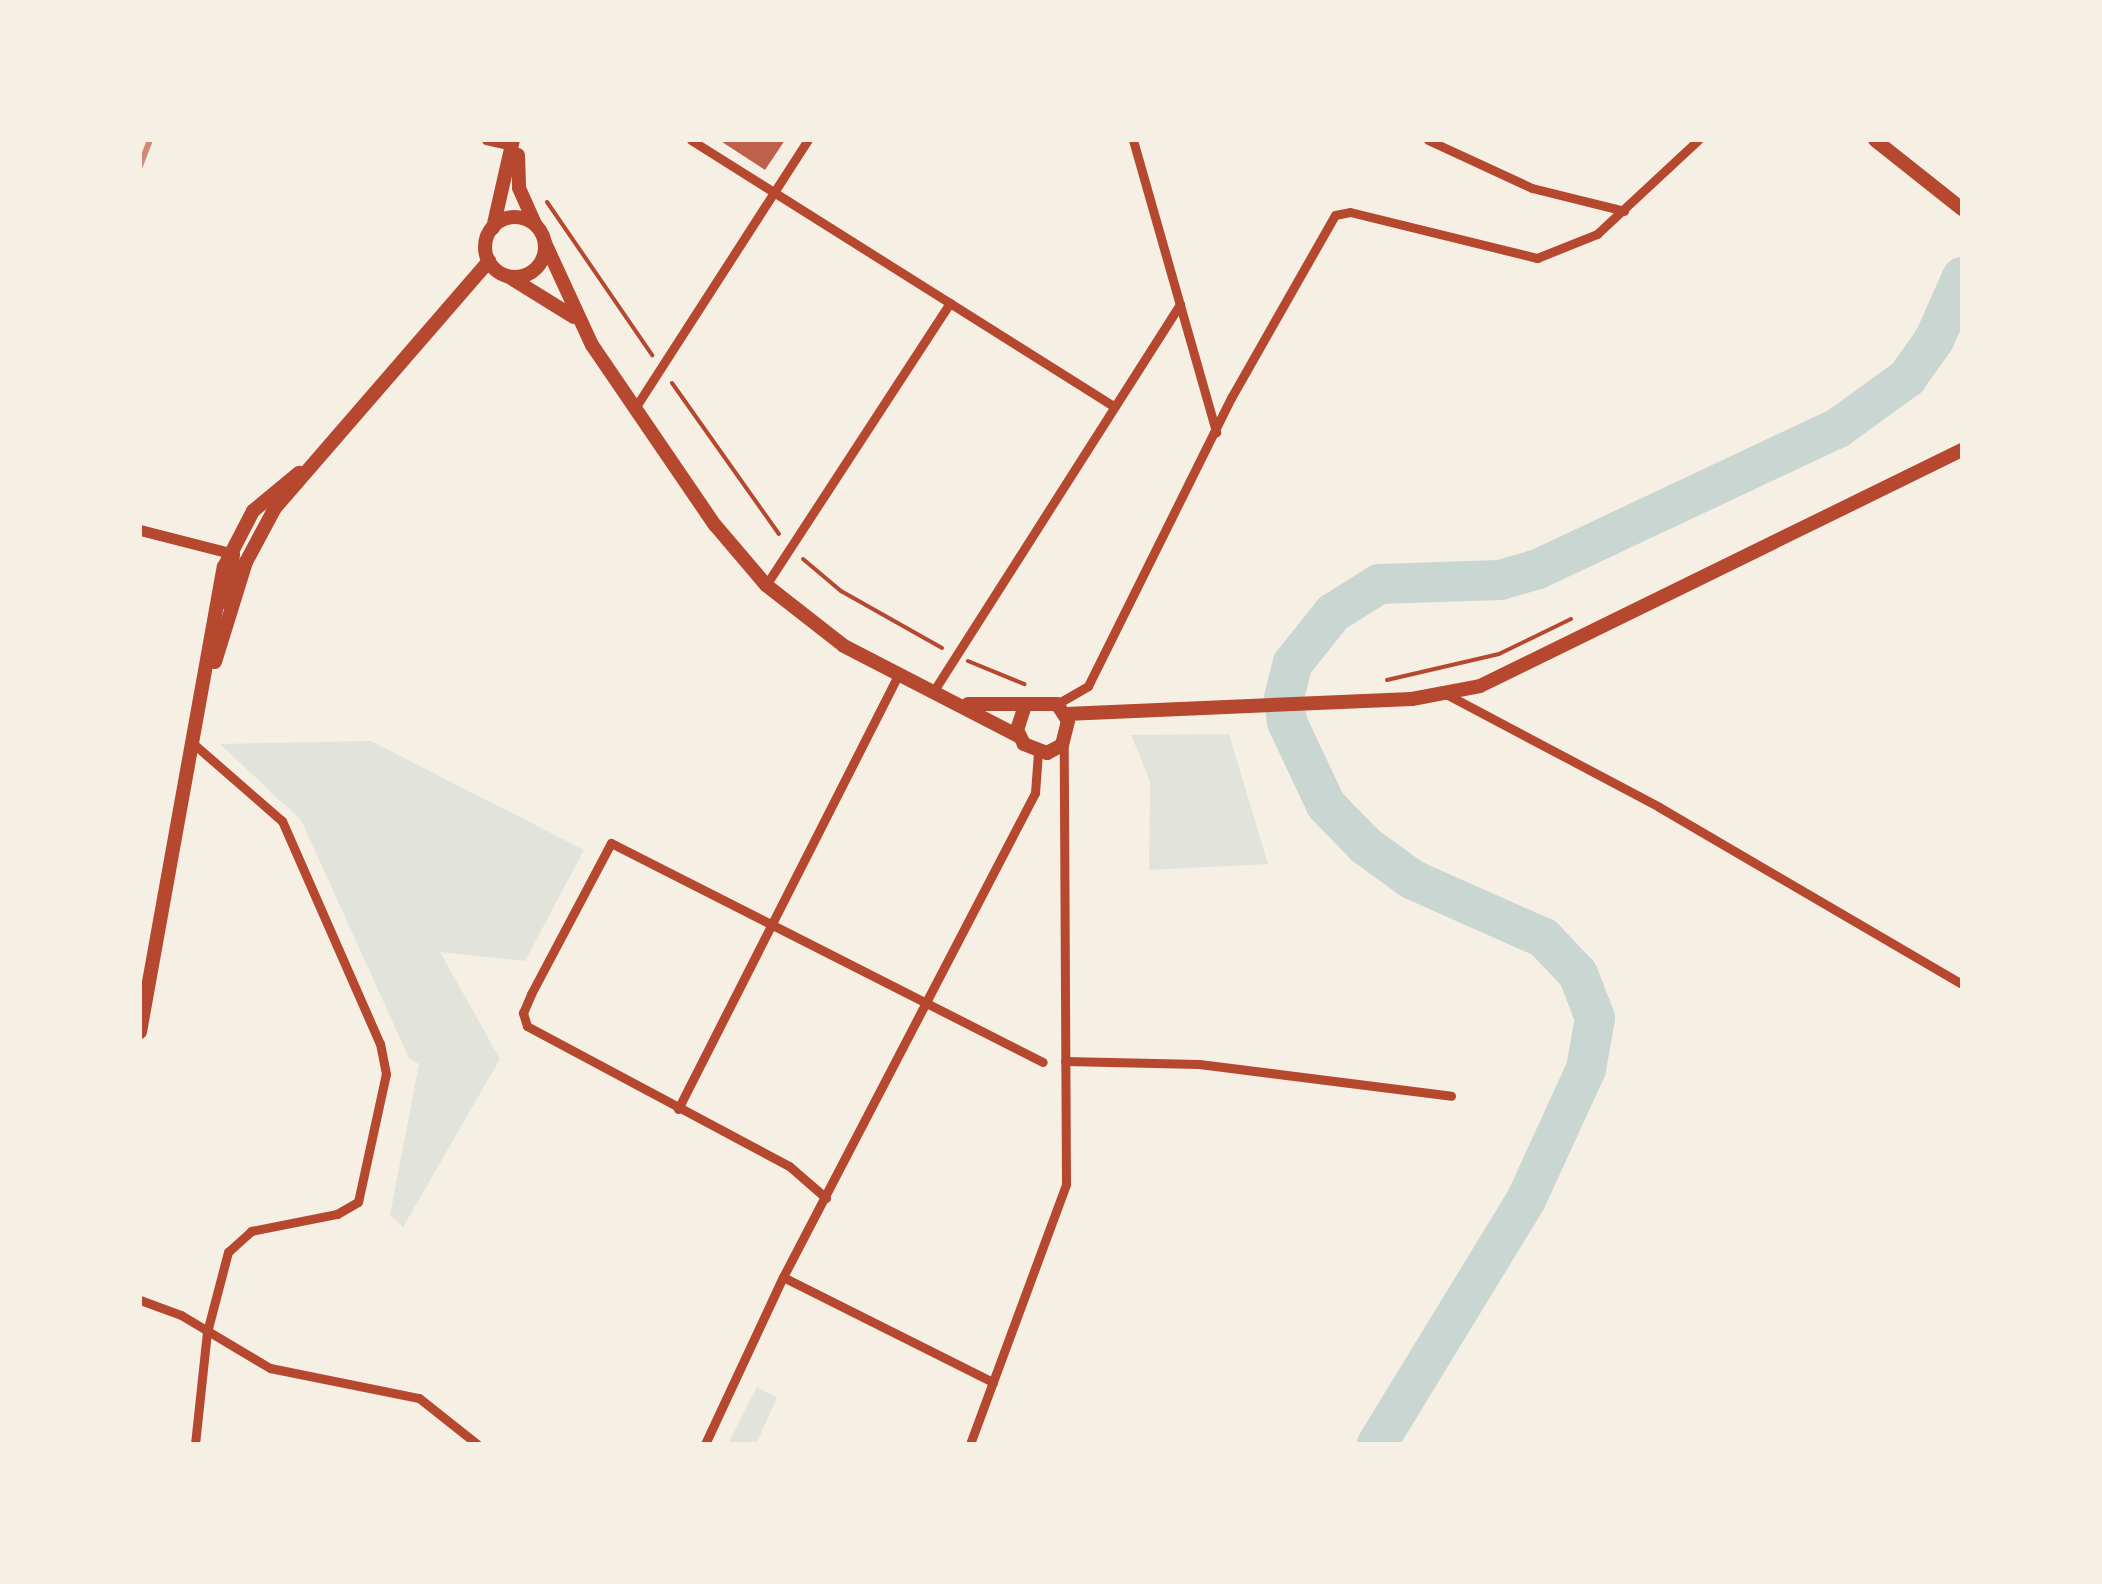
<!DOCTYPE html>
<style>
body{margin:0}
#map{position:relative;width:2102px;height:1584px;overflow:hidden;background:#f6efe4;font-family:"DM Sans",sans-serif}
div>[style]{position:absolute}
.green>*{inset:0;background:#e2e4dc}
.river>*{height:40px;margin:-20px;padding:0 20px;transform-origin:20px;border-radius:20px;background:#c9d6d2}
.building>*{inset:0;background:#bf614a}
.path>*{height:4px;margin:-2px;padding:0 2px;transform-origin:2px;border-radius:2px;background:#b5482f}
.minor>*{height:9px;margin:-4.5px;padding:0 4.5px;transform-origin:4.5px;border-radius:4.5px;background:#b5482f}
.tertiary>*{height:11px;margin:-5.5px;padding:0 5.5px;transform-origin:5.5px;border-radius:5.5px;background:#b5482f}
.secondary>*{height:14px;margin:-7px;padding:0 7px;transform-origin:7px;border-radius:7px;background:#b5482f}
.secondary>.ring{margin:-7px;padding:0;box-sizing:content-box;background:none;border:14px solid #b5482f;border-radius:50%}
.rail>*{height:6px;margin:-3px;padding:0 3px;transform-origin:3px;border-radius:3px;background:#cf8b77}
span{translate:-50% -50%;white-space:nowrap;text-align:center;line-height:1.15;-webkit-text-stroke:10px #f6efe4;paint-order:stroke}
.frame{position:absolute;inset:0;border:142px solid #f6efe4;pointer-events:none}
</style>
<div id="map">
<div class="green">
<i style="clip-path:polygon(1229px 734px,1268px 864px,1149px 870px,1150px 781px,1131px 735px)"></i>
<i style="clip-path:polygon(371px 741px,584px 850px,525px 961px,440px 952px,500px 1059px,403px 1227px,390px 1215px,419px 1064px,409px 1058px,301px 820px,220px 744px)"></i>
<i style="clip-path:polygon(757px 1387px,777px 1398px,756px 1444px,728px 1444px)"></i>
</div>
<div class="river">
<i style="left:1377px;top:1444px;width:286px;rotate:-58.6deg"></i>
<i style="left:1526px;top:1200px;width:144px;rotate:-65.4deg"></i>
<i style="left:1586px;top:1069px;width:52px;rotate:-80deg"></i>
<i style="left:1595px;top:1018px;width:47px;rotate:-111.1deg"></i>
<i style="left:1578px;top:974px;width:50px;rotate:-133.4deg"></i>
<i style="left:1544px;top:938px;width:143px;rotate:-156.1deg"></i>
<i style="left:1413px;top:880px;width:58px;rotate:-144.1deg"></i>
<i style="left:1366px;top:846px;width:57px;rotate:-134.3deg"></i>
<i style="left:1326px;top:805px;width:92px;rotate:-115.2deg"></i>
<i style="left:1287px;top:722px;width:24px;rotate:-97deg"></i>
<i style="left:1284px;top:698px;width:36px;rotate:-76deg"></i>
<i style="left:1293px;top:663px;width:64px;rotate:-51.3deg"></i>
<i style="left:1333px;top:613px;width:54px;rotate:-32.2deg"></i>
<i style="left:1379px;top:584px;width:121px;rotate:-1.9deg"></i>
<i style="left:1500px;top:580px;width:37px;rotate:-16deg"></i>
<i style="left:1536px;top:570px;width:334px;rotate:-25.2deg"></i>
<i style="left:1838px;top:428px;width:85px;rotate:-35.9deg"></i>
<i style="left:1907px;top:378px;width:47px;rotate:-54.6deg"></i>
<i style="left:1934px;top:340px;width:69px;rotate:-66deg"></i>
</div>
<div class="building">
<i style="clip-path:polygon(719px 140px,785px 140px,765px 170px)"></i>
</div>
<div class="path">
<i style="left:547px;top:202px;width:186px;rotate:55.5deg"></i>
<i style="left:672px;top:383px;width:185px;rotate:54.7deg"></i>
<i style="left:803px;top:559px;width:50px;rotate:40.1deg"></i>
<i style="left:841px;top:591px;width:116px;rotate:29.4deg"></i>
<i style="left:968px;top:661px;width:61px;rotate:22.3deg"></i>
<i style="left:1387px;top:680px;width:115px;rotate:-13.1deg"></i>
<i style="left:1499px;top:654px;width:80px;rotate:-25.9deg"></i>
</div>
<div class="minor">
<i style="left:486px;top:140px;width:27px;rotate:13deg"></i>
<i style="left:691px;top:140px;width:497px;rotate:32.2deg"></i>
<i style="left:1133px;top:140px;width:304px;rotate:74.1deg"></i>
<i style="left:1428px;top:140px;width:115px;rotate:24.8deg"></i>
<i style="left:1532px;top:188px;width:95px;rotate:14deg"></i>
<i style="left:635px;top:408px;width:319px;rotate:-57.2deg"></i>
<i style="left:766px;top:585px;width:337px;rotate:-56.9deg"></i>
<i style="left:933px;top:692px;width:460px;rotate:-57.5deg"></i>
<i style="left:1446px;top:694px;width:241px;rotate:27.9deg"></i>
<i style="left:1659px;top:807px;width:351px;rotate:30.3deg"></i>
<i style="left:1057px;top:704px;width:36px;rotate:-30deg"></i>
<i style="left:1088px;top:686px;width:322px;rotate:-63.6deg"></i>
<i style="left:1231px;top:398px;width:210px;rotate:-60.4deg"></i>
<i style="left:1335px;top:215px;width:15px;rotate:-11deg"></i>
<i style="left:1350px;top:212px;width:193px;rotate:13.8deg"></i>
<i style="left:1537px;top:258px;width:65px;rotate:-21.8deg"></i>
<i style="left:1597px;top:234px;width:138px;rotate:-42.9deg"></i>
<i style="left:1065px;top:1061px;width:134px;rotate:1.3deg"></i>
<i style="left:1199px;top:1064px;width:254px;rotate:7.2deg"></i>
<i style="left:678px;top:1109px;width:486px;rotate:-63.1deg"></i>
<i style="left:826px;top:1198px;width:49px;rotate:-139.1deg"></i>
<i style="left:789px;top:1166px;width:297px;rotate:-151.9deg"></i>
<i style="left:527px;top:1026px;width:14px;rotate:-107deg"></i>
<i style="left:523px;top:1013px;width:21px;rotate:-67deg"></i>
<i style="left:531px;top:994px;width:171px;rotate:-62.1deg"></i>
<i style="left:611px;top:843px;width:484px;rotate:26.9deg"></i>
<i style="left:783px;top:1277px;width:235px;rotate:26.6deg"></i>
<i style="left:140px;top:1300px;width:44px;rotate:20.1deg"></i>
<i style="left:181px;top:1315px;width:104px;rotate:30.8deg"></i>
<i style="left:270px;top:1368px;width:152px;rotate:11.4deg"></i>
<i style="left:419px;top:1398px;width:74px;rotate:38.4deg"></i>
<i style="left:195px;top:1444px;width:113px;rotate:-83.9deg"></i>
<i style="left:207px;top:1332px;width:83px;rotate:-75.3deg"></i>
<i style="left:228px;top:1252px;width:31px;rotate:-42deg"></i>
<i style="left:251px;top:1231px;width:88px;rotate:-11.2deg"></i>
<i style="left:337px;top:1214px;width:24px;rotate:-30deg"></i>
<i style="left:358px;top:1202px;width:131px;rotate:-77.7deg"></i>
<i style="left:386px;top:1074px;width:31px;rotate:-101deg"></i>
<i style="left:380px;top:1044px;width:244px;rotate:-113.7deg"></i>
<i style="left:282px;top:821px;width:114px;rotate:-138.9deg"></i>
<i style="left:705px;top:1444px;width:184px;rotate:-65deg"></i>
<i style="left:783px;top:1277px;width:546px;rotate:-62.5deg"></i>
<i style="left:1035px;top:793px;width:41px;rotate:-85.8deg"></i>
<i style="left:970px;top:1444px;width:277px;rotate:-69.7deg"></i>
<i style="left:1066px;top:1184px;width:439px;rotate:-90.3deg"></i>
</div>
<div class="tertiary">
<i style="left:140px;top:530px;width:97px;rotate:14.3deg"></i>
<i style="left:234px;top:554px;width:53px;rotate:96.5deg"></i>
</div>
<div class="secondary">
<i style="left:1875px;top:140px;width:111px;rotate:38.4deg"></i>
<i style="left:518px;top:155px;width:33px;rotate:88deg"></i>
<i style="left:519px;top:188px;width:39px;rotate:66deg"></i>
<i class="ring" style="left:485px;top:217px;width:46px;height:46px"></i>
<i style="left:493px;top:228px;width:90px;rotate:-77.2deg"></i>
<i style="left:545px;top:243px;width:112px;rotate:65.3deg"></i>
<i style="left:592px;top:345px;width:218px;rotate:55.7deg"></i>
<i style="left:715px;top:525px;width:79px;rotate:49.6deg"></i>
<i style="left:766px;top:585px;width:99px;rotate:38deg"></i>
<i style="left:844px;top:646px;width:198px;rotate:27.3deg"></i>
<i style="left:511px;top:278px;width:74px;rotate:31.8deg"></i>
<i style="left:215px;top:662px;width:105px;rotate:-72.8deg"></i>
<i style="left:246px;top:562px;width:61px;rotate:-61.8deg"></i>
<i style="left:275px;top:508px;width:327px;rotate:-49.1deg"></i>
<i style="left:968px;top:704px;width:89px"></i>
<i style="left:1057px;top:704px;width:20px;rotate:57deg"></i>
<i style="left:1068px;top:721px;width:25px;rotate:104deg"></i>
<i style="left:1062px;top:745px;width:17px;rotate:152deg"></i>
<i style="left:1047px;top:753px;width:25px;rotate:-159deg"></i>
<i style="left:1024px;top:744px;width:16px;rotate:-117deg"></i>
<i style="left:1017px;top:730px;width:22px;rotate:-72deg"></i>
<i style="left:1066px;top:714px;width:346px;rotate:-2.5deg"></i>
<i style="left:1412px;top:699px;width:69px;rotate:-10.8deg"></i>
<i style="left:1480px;top:686px;width:537px;rotate:-26.09deg"></i>
<i style="left:140px;top:1032px;width:473px;rotate:-79.8deg"></i>
<i style="left:224px;top:567px;width:63px;rotate:-62.6deg"></i>
<i style="left:253px;top:511px;width:60px;rotate:-39.6deg"></i>
</div>
<div class="rail">
<i style="left:140px;top:166px;width:28px;rotate:-69deg"></i>
</div>
<div class="frame"></div>
</div>
